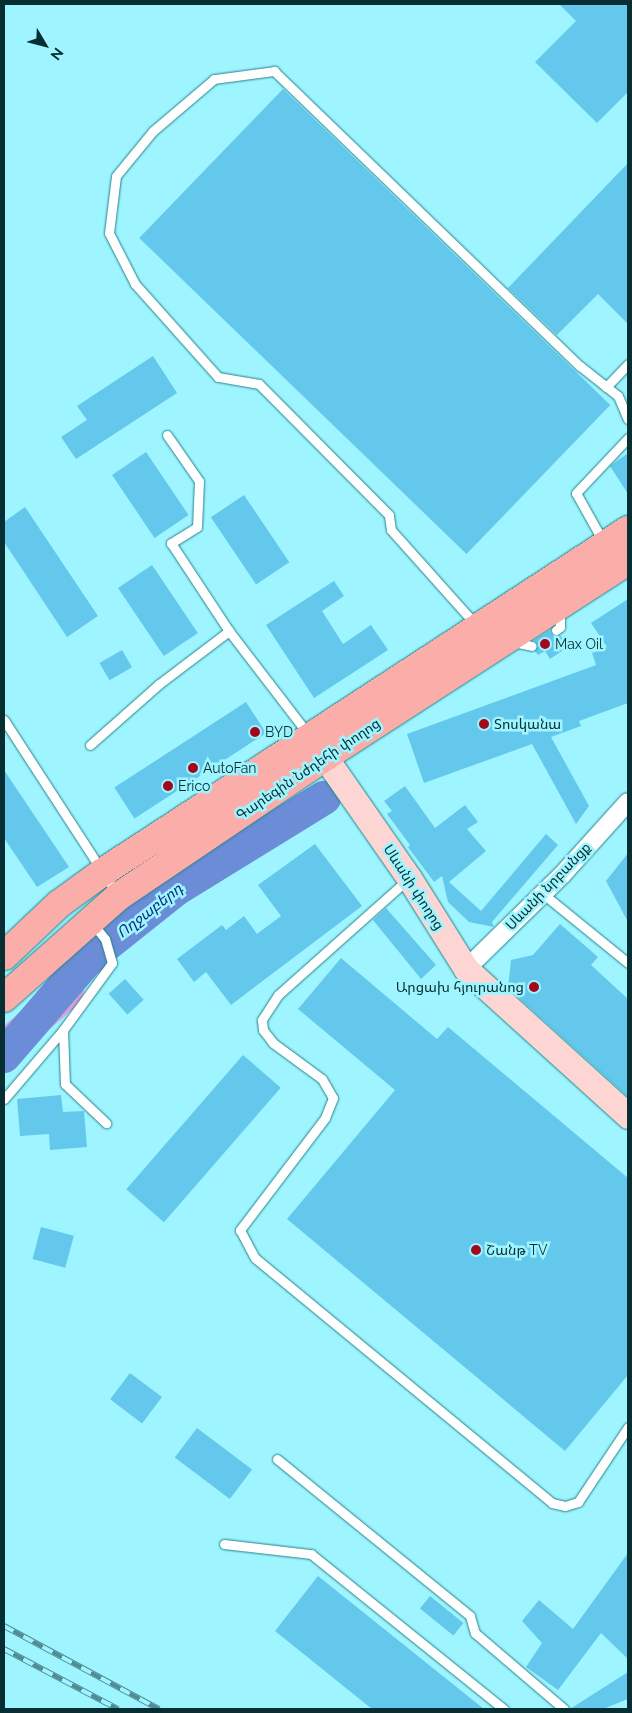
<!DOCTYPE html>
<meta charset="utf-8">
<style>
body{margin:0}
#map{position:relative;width:632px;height:1713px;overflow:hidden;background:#9ef5ff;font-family:Raleway,"Noto Sans Armenian",sans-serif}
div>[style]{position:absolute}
.green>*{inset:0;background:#d9a0dc}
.river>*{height:34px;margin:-17px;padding:0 17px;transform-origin:17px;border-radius:17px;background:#6b8cd6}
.building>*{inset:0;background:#64c7ec;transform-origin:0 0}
.roads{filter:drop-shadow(0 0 1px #25838c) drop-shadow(0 0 1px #25838c)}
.lane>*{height:9px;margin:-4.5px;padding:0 4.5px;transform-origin:4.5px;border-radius:4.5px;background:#fff}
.street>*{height:18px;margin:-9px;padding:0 9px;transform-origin:9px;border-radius:9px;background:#fff}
.secondary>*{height:25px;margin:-12.5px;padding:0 12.5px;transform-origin:12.5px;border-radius:12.5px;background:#fdd6d4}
.primary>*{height:28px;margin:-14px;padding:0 14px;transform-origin:14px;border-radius:14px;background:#fbada9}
.rail>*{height:5.5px;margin-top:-2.75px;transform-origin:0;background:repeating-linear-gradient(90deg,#9ef5ff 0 11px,#4f8c93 0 22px);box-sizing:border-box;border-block:1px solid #4f8c93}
.dots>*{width:14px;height:14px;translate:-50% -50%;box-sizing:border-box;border:2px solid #9ef5ff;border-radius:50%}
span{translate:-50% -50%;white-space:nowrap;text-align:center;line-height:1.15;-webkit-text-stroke:5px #9ef5ff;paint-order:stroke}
.poi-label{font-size:14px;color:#072e32}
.left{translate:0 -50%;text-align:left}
.right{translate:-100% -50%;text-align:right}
.street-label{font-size:14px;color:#072e32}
.water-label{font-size:15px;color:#0f2b81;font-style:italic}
.frame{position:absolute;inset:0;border:5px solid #072e32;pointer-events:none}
.north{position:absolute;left:20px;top:20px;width:50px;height:50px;-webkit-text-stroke:4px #9ef5ff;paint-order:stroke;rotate:127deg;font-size:14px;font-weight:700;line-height:20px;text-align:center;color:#072e32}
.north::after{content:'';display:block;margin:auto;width:18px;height:22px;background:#072e32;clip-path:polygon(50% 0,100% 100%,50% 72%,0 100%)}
</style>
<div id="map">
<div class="green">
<i style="clip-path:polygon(75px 964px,84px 991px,80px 1003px,4px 1068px,4px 1026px)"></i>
</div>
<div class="river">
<i style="left:4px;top:1056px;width:127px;rotate:-49.2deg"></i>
<i style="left:87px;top:960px;width:114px;rotate:-38.6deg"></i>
<i style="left:176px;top:889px;width:174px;rotate:-31.6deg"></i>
</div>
<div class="building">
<i style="clip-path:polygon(559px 4px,628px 4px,628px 92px,597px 123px,535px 62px,576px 21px)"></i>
<i style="left:283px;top:89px;width:455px;height:207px;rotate:44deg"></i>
<i style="clip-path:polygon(628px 163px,628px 324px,598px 294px,557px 335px,508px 288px)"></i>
<i style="clip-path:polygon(153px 356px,177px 393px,76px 459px,61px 437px,87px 420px,77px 406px)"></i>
<i style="left:146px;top:452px;width:76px;height:41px;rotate:56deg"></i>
<i style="clip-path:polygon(628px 453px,628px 494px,610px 466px)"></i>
<i style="left:244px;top:495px;width:81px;height:40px;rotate:56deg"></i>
<i style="clip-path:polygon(25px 507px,98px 616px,67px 637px,4px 542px,4px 522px)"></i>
<i style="left:152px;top:565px;width:82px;height:41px;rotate:56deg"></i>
<i style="clip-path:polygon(334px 581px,344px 596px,322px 611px,343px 644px,371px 625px,388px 650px,314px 698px,266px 625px)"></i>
<i style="clip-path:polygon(628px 599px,628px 703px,579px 721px,581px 726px,551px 737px,589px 806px,576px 824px,532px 744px,424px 783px,407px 734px,596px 665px,592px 653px,607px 647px,591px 623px)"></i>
<i style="clip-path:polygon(550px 630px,553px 636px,560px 635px,568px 647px,550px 659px,545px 651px,538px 655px,535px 651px,538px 645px,534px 640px)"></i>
<i style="left:122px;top:650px;width:20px;height:26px;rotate:60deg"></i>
<i style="left:246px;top:702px;width:37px;height:157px;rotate:57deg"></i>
<i style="clip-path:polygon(4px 770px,69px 867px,37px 887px,4px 838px)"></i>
<i style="clip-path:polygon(405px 786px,435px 828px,465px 805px,478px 822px,467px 829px,486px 851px,449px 882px,481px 911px,546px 834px,558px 845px,492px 922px,494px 927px,469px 922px,448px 902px,442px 876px,434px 882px,408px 847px,410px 845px,387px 814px,392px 811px,384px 801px)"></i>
<i style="clip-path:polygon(315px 844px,362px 906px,231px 1005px,206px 972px,194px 982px,177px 959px,222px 925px,226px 930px,244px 916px,257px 934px,281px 916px,258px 885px)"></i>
<i style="clip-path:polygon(628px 853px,628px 922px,606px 881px)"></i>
<i style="clip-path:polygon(386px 908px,436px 965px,421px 979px,373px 920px)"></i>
<i style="clip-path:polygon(560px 924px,598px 957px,591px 965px,628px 999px,628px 1097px,508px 988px,511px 960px,533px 955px)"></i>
<i style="clip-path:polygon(341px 958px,437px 1039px,448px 1027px,628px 1178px,628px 1375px,565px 1451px,287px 1219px,395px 1090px,298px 1009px)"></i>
<i style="left:125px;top:979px;width:28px;height:22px;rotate:48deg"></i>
<i style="left:243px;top:1055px;width:50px;height:178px;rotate:41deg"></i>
<i style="clip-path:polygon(61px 1095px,63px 1112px,84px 1111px,87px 1147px,50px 1150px,49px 1134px,20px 1136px,17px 1099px)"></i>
<i style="left:41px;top:1227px;width:34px;height:33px;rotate:15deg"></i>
<i style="left:130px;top:1373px;width:40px;height:33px;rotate:37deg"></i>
<i style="left:197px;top:1428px;width:69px;height:37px;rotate:37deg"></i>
<i style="clip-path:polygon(628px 1553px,628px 1659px,601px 1633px,558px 1690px,526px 1667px,542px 1643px,522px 1621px,539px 1600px,573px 1629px)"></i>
<i style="clip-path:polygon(318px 1576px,484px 1709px,372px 1709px,275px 1631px)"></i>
<i style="left:430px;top:1596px;width:43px;height:16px;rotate:39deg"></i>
<i style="clip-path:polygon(628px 1672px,628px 1699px,603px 1709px,570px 1709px)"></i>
</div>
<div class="roads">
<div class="lane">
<i style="left:606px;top:387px;width:32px;rotate:-46deg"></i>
<i style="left:167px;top:435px;width:56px;rotate:55.2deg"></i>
<i style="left:199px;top:481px;width:46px;rotate:92.5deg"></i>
<i style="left:197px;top:527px;width:31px;rotate:148deg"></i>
<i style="left:171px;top:543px;width:105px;rotate:56.6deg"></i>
<i style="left:229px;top:631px;width:130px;rotate:52.5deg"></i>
<i style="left:604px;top:543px;width:57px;rotate:-119.2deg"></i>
<i style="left:576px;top:493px;width:76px;rotate:-46.6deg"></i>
<i style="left:476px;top:625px;width:127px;rotate:-131.8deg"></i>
<i style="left:391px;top:530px;width:15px;rotate:-98deg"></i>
<i style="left:389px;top:515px;width:185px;rotate:-134.8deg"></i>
<i style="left:259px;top:384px;width:42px;rotate:-170.3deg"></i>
<i style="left:218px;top:377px;width:125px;rotate:-131.7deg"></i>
<i style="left:135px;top:284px;width:57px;rotate:-117deg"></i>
<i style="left:109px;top:233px;width:57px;rotate:-83deg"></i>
<i style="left:116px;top:176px;width:58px;rotate:-50.6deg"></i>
<i style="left:153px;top:131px;width:80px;rotate:-40.4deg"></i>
<i style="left:214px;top:79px;width:61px;rotate:-7.6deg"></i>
<i style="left:274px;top:71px;width:425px;rotate:44deg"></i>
<i style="left:580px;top:366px;width:48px;rotate:38.3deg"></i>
<i style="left:618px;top:396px;width:25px;rotate:67deg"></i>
<i style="left:556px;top:630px;width:5px;rotate:-37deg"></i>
<i style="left:560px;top:627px;width:17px;rotate:-90deg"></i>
<i style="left:513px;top:642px;width:19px;rotate:12deg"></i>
<i style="left:4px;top:720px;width:207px;rotate:57deg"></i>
<i style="left:90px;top:745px;width:92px;rotate:-41.5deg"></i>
<i style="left:159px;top:684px;width:88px;rotate:-37.1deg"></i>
<i style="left:407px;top:880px;width:173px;rotate:138.3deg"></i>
<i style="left:278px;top:995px;width:30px;rotate:123deg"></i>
<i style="left:262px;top:1020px;width:10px;rotate:84deg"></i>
<i style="left:263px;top:1030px;width:16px;rotate:52deg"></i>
<i style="left:273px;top:1043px;width:61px;rotate:36.3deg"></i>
<i style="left:322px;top:1079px;width:22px;rotate:60deg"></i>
<i style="left:333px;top:1098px;width:22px;rotate:112deg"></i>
<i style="left:325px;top:1118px;width:141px;rotate:127.2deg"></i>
<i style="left:240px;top:1230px;width:32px;rotate:62deg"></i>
<i style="left:255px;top:1258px;width:385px;rotate:39.5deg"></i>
<i style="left:552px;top:1503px;width:13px;rotate:13deg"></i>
<i style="left:565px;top:1506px;width:14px;rotate:-17deg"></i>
<i style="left:578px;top:1502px;width:90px;rotate:-56.3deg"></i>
<i style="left:542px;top:893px;width:111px;rotate:39.1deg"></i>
<i style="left:63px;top:1030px;width:54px;rotate:87.9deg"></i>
<i style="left:65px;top:1084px;width:57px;rotate:43.6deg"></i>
<i style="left:4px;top:1099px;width:91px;rotate:-49.5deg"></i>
<i style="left:63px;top:1030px;width:83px;rotate:-53.8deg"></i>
<i style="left:112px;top:963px;width:25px;rotate:-106deg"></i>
<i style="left:105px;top:939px;width:21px;rotate:-129deg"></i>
<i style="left:277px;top:1459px;width:249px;rotate:39.1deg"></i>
<i style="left:470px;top:1616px;width:18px;rotate:74deg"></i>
<i style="left:475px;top:1633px;width:117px;rotate:40.5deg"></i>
<i style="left:224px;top:1544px;width:88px;rotate:6.6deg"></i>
<i style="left:311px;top:1554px;width:248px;rotate:38.8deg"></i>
</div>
<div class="street">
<i style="left:466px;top:969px;width:134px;rotate:-44.4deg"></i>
<i style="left:562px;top:875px;width:98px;rotate:-47.9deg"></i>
</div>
<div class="secondary">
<i style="left:313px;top:740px;width:168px;rotate:55.2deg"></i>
<i style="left:409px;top:878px;width:107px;rotate:57.9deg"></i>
<i style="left:466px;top:969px;width:219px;rotate:42.2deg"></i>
</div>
<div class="primary">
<i style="left:4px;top:956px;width:76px;rotate:-43.4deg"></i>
<i style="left:59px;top:904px;width:54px;rotate:-36deg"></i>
<i style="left:103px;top:872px;width:627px;rotate:-33.08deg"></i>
<i style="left:4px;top:998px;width:154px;rotate:-41.6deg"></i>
<i style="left:119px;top:896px;width:249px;rotate:-34deg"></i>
<i style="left:325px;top:757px;width:361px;rotate:-32.9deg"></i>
</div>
</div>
<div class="rail">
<i style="left:4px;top:1626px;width:176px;rotate:28.2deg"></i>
<i style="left:4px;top:1649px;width:129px;rotate:27.8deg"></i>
</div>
<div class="dots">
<i style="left:545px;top:644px;background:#a3071a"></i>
<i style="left:484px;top:724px;background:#a3071a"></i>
<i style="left:255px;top:732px;background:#a3071a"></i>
<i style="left:193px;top:768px;background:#a3071a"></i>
<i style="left:168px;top:786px;background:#a3071a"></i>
<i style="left:534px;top:987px;background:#a3071a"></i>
<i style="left:476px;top:1250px;background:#a3071a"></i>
</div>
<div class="poi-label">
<span class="left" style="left:555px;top:644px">Max Oil</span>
<span class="left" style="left:494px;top:724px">Տոսկանա</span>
<span class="left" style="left:265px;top:732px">BYD</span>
<span class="left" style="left:203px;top:768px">AutoFan</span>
<span class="left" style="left:178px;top:786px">Erico</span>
<span class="right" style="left:524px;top:987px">Արցախ հյուրանոց</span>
<span class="left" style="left:486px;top:1250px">Շանթ TV</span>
</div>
<div class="street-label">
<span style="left:308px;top:769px;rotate:-34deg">Գարեգին Նժդեհի փողոց</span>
<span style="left:548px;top:886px;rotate:-46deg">Սևանի նրբանցք</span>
<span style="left:414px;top:887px;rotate:57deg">Սևանի փողոց</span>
</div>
<div class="water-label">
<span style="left:150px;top:911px;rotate:-38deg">Ողջաբերդ</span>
</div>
<div class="frame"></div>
<div class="north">N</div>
</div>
